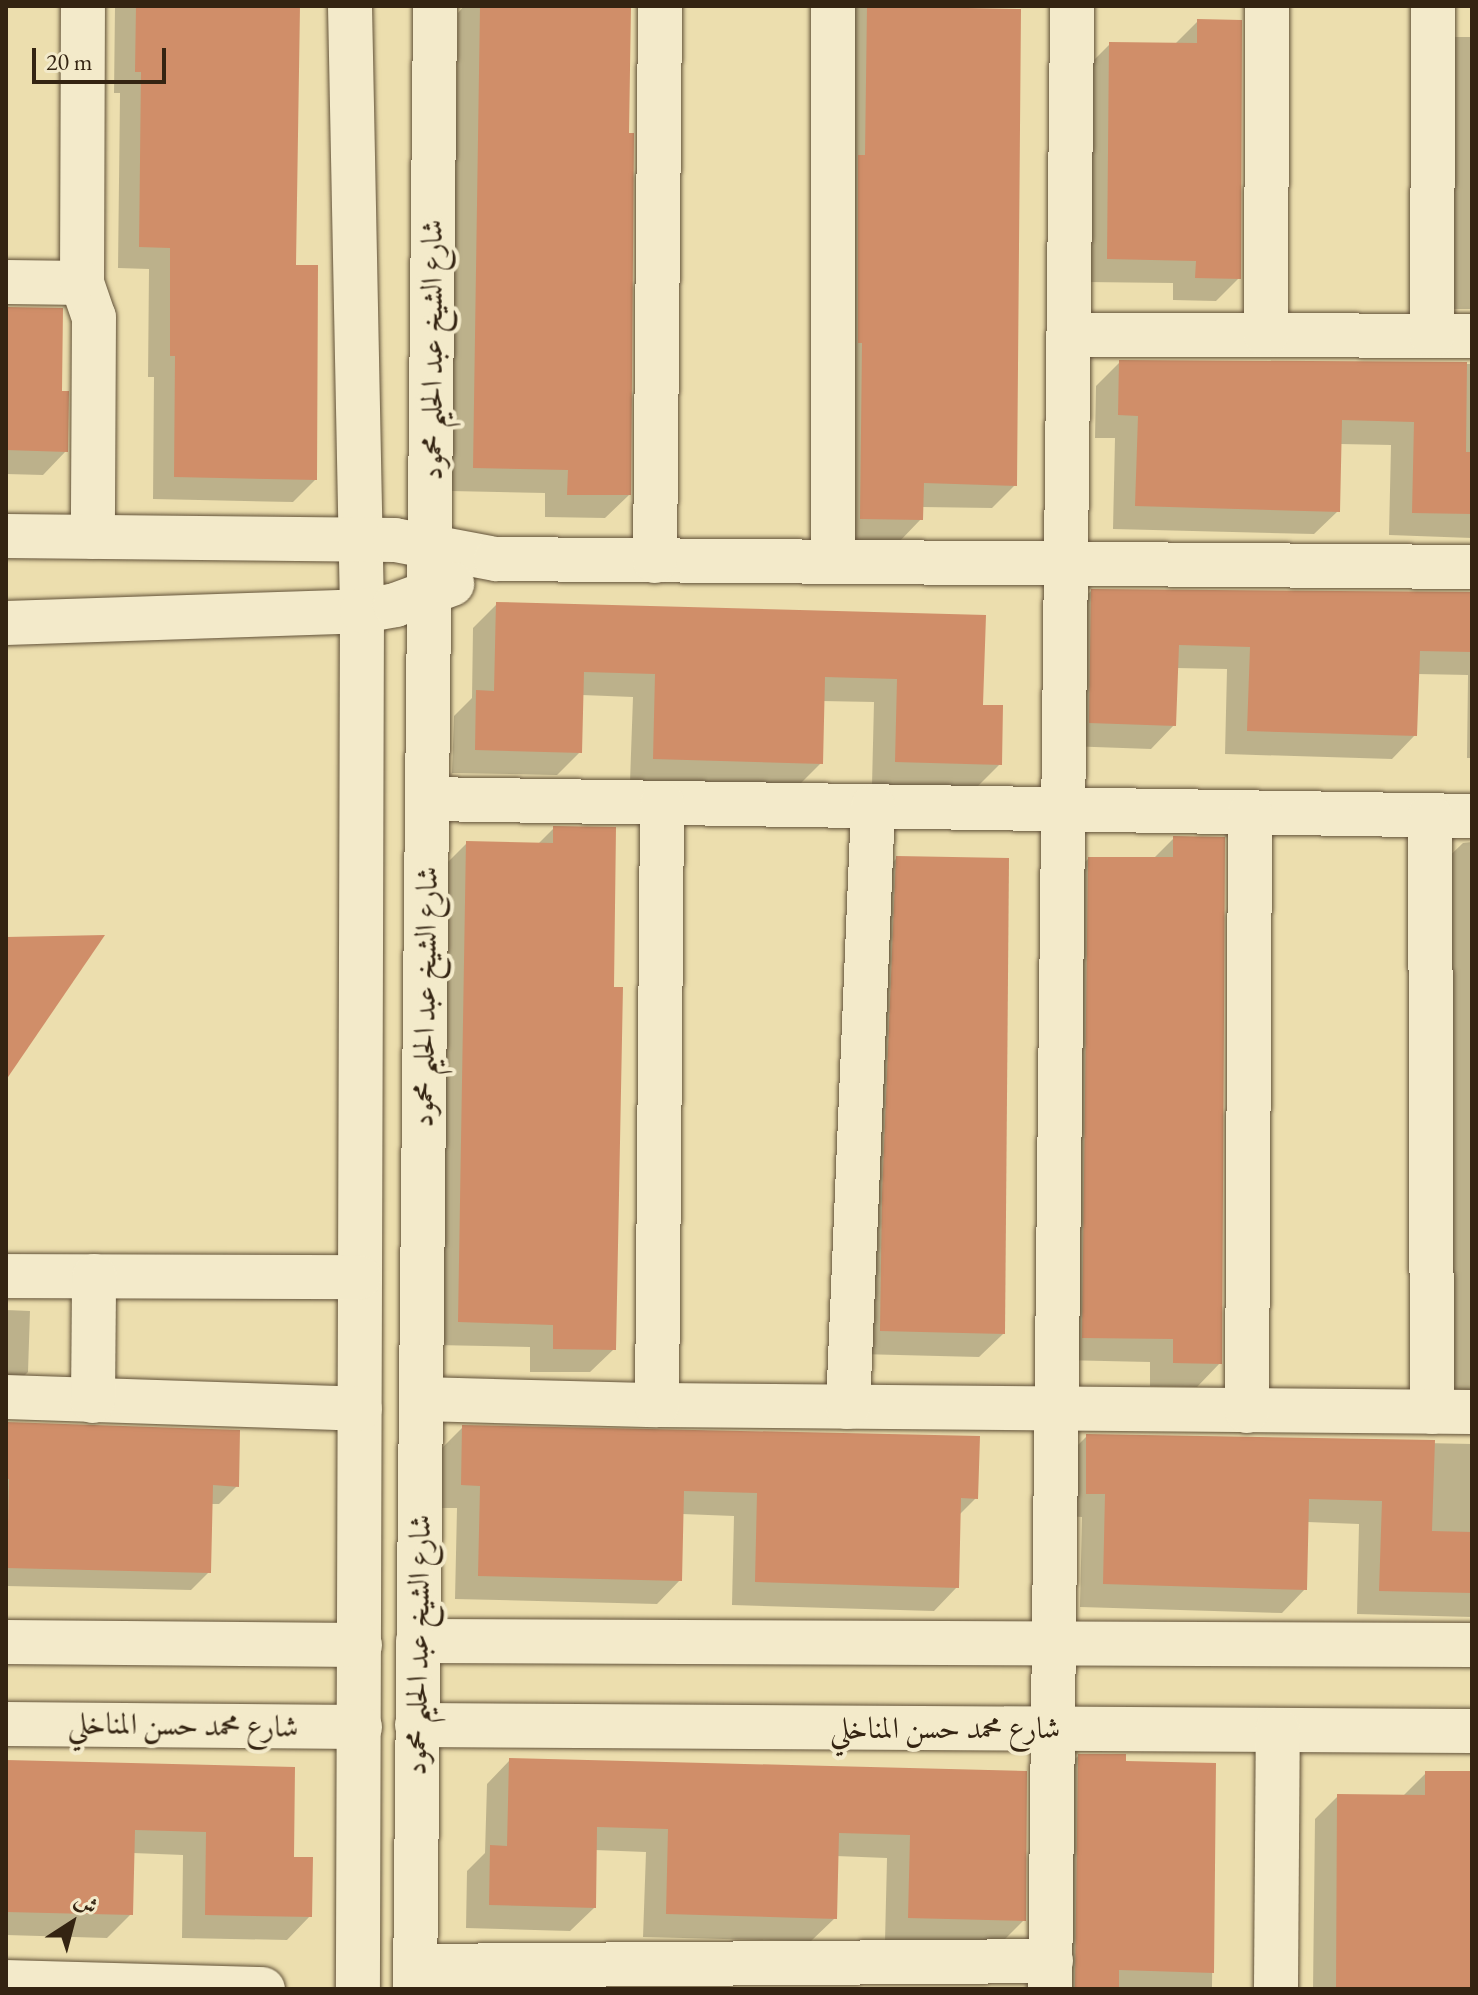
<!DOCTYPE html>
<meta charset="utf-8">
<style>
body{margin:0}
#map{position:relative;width:1478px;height:1995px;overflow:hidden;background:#ecdeae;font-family:"EB Garamond",Amiri,serif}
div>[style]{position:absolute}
.shadow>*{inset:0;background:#0003;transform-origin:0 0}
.building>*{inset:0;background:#d08e69}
.roads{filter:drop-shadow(0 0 2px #625239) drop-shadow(0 0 2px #625239)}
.minor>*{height:44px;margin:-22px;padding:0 22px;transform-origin:22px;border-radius:22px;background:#f3eaca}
span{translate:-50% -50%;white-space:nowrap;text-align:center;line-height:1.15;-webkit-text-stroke:8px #f3eaca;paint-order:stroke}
.street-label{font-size:30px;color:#342412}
.frame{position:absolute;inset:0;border:8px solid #342412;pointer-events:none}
.north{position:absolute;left:32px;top:1883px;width:80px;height:80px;-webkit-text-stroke:6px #f3eaca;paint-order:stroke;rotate:36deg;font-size:22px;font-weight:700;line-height:32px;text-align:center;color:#342412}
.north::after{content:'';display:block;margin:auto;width:28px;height:36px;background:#342412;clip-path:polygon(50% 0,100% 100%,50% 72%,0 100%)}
.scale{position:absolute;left:32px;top:48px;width:134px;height:36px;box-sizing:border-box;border:4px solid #342412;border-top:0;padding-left:10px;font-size:24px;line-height:28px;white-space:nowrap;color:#342412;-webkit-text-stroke:6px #f3eaca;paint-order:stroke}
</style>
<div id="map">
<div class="shadow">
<i style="clip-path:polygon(115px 6px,297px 6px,294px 267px,315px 480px,293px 502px,153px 499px,154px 377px,148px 377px,149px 269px,118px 268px,120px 93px,114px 93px)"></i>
<i style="clip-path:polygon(464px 6px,629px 6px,629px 495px,605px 518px,545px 517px,545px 493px,450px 491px,458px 13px)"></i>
<i style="clip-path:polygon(845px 6px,929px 6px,1015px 485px,992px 508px,922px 507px,921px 519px,898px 543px,837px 542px)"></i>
<i style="clip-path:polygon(1198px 21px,1239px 278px,1216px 301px,1173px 300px,1173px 283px,1085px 282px,1086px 68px,1110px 44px,1174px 45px)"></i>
<i style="left:1472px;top:37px;width:272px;height:22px;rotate:90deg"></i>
<i style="clip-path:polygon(6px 309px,60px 393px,66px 451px,43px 475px,6px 474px)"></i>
<i style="clip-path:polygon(1120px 362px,1472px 364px,1472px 538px,1389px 535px,1391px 445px,1340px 444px,1338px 511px,1314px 534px,1113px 529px,1115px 438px,1095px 438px,1096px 386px)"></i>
<i style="clip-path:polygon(1091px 591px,1472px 594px,1472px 758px,1467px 758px,1468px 675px,1417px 674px,1415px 735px,1392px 759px,1225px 754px,1227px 669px,1176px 668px,1174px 725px,1151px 749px,1066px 746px,1068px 614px)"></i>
<i style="clip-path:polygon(497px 604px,984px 617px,981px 707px,1000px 764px,976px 788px,872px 785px,874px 702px,822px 701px,821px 763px,798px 786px,630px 782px,633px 697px,582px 695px,580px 752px,557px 775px,452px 773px,454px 716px,472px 698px,473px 628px)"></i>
<i style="clip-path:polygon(554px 828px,612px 989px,614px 1349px,590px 1372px,530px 1372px,530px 1347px,435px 1345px,443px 867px,467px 843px,537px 845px)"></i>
<i style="clip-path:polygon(1174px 838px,1220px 1363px,1197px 1387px,1150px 1386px,1150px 1362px,1059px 1360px,1065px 882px,1088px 859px,1153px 859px)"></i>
<i style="clip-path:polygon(1472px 842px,1472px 1394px,1434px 1393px,1439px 866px,1463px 843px)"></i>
<i style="clip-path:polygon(897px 858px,1003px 1334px,979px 1357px,858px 1354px,873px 882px)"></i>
<i style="clip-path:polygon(6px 1310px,30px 1311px,28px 1372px,16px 1384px,6px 1385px)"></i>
<i style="clip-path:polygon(6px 1424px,237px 1486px,219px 1504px,211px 1504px,209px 1572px,191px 1590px,6px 1586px)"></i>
<i style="clip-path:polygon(463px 1427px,976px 1498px,959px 1515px,957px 1587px,934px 1611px,732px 1605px,734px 1516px,682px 1514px,680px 1580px,657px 1604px,455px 1599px,457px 1508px,438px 1508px,439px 1451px)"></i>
<i style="clip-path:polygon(1087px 1436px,1472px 1444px,1472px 1617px,1357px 1614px,1359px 1524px,1307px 1522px,1305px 1589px,1282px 1613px,1080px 1607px,1082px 1517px,1063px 1516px,1064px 1459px)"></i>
<i style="clip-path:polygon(1078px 1756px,1124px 1763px,1214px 1765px,1212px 1989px,1053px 1989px,1055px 1779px)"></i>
<i style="clip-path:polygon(510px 1760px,1025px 1773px,1024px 1920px,1000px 1944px,885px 1941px,887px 1858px,836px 1856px,835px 1918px,811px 1941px,643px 1937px,646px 1852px,595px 1850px,594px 1908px,570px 1931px,466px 1928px,467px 1871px,485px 1853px,487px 1784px)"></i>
<i style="clip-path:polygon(6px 1762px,292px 1859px,310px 1916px,287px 1940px,182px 1938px,183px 1855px,133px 1853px,131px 1914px,107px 1938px,6px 1935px)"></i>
<i style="clip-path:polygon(1426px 1773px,1472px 1773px,1472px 1989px,1313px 1989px,1315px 1819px,1338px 1796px,1402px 1797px)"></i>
</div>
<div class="building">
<i style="clip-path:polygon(136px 6px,300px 6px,296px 265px,318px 265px,317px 480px,174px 477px,175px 356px,170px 356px,170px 248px,139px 247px,141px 72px,135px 72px)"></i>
<i style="clip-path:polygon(480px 6px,631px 6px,629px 133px,634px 133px,631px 495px,567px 495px,568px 470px,473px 468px)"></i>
<i style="clip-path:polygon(867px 6px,1021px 9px,1017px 486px,924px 483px,923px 520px,860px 519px,862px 343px,858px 343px,858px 155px,865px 155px)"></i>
<i style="clip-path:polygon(1197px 19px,1242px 20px,1241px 279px,1195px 278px,1196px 261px,1107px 259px,1109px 42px,1197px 43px)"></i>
<i style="clip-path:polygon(6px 307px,63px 308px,62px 391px,69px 391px,68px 452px,6px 450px)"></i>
<i style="clip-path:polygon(1119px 360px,1467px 362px,1466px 452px,1472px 452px,1472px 514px,1412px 513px,1414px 422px,1342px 420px,1340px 512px,1135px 506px,1138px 416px,1118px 415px)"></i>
<i style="clip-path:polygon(1091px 589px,1472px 592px,1472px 652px,1420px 651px,1417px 736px,1247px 731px,1250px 647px,1179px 645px,1176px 726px,1089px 723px)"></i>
<i style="clip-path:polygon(496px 602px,986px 615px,983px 705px,1003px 705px,1002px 765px,895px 762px,897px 679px,825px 677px,823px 764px,653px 759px,655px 674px,584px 672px,582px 753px,475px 750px,476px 690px,494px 691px)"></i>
<i style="clip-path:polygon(553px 826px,616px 827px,614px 987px,623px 987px,616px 1350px,553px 1349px,553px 1325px,458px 1322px,466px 841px,553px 843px)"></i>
<i style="clip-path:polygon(1173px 836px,1225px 837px,1222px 1364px,1173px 1363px,1173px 1339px,1082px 1338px,1088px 857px,1173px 857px)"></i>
<i style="clip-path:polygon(896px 856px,1009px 858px,1005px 1334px,880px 1331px,882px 1195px)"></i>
<i style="clip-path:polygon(105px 935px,6px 1080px,6px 937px)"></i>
<i style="clip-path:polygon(6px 1422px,240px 1430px,239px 1487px,213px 1485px,211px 1573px,7px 1568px,9px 1479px,6px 1479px)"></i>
<i style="clip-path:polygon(462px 1425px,980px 1436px,978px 1499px,961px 1498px,959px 1588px,755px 1582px,757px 1493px,684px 1491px,682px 1581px,478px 1576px,480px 1486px,461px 1485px)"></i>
<i style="clip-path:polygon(1086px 1434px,1435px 1440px,1432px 1531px,1472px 1532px,1472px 1593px,1379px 1591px,1382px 1501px,1309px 1499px,1307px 1590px,1103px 1584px,1105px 1494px,1086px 1494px)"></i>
<i style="clip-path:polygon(1078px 1754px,1126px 1754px,1126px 1761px,1216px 1763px,1214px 1973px,1119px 1970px,1119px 1989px,1075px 1989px)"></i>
<i style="clip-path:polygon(509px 1758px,1027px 1771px,1026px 1921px,908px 1918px,910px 1835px,839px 1833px,837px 1919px,666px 1914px,668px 1829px,597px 1827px,596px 1908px,489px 1905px,490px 1845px,507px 1846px)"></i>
<i style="clip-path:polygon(6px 1760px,295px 1767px,294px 1857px,313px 1857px,312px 1917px,205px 1915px,206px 1832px,135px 1830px,133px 1915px,6px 1912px)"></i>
<i style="clip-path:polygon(1425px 1771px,1472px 1771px,1472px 1989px,1336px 1989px,1337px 1794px,1425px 1795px)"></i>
</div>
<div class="roads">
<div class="minor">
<i style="left:350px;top:6px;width:605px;rotate:88.86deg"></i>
<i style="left:362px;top:611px;width:1378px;rotate:90.17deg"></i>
<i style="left:6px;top:282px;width:76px;rotate:0.8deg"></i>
<i style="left:82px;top:283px;width:277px;rotate:-89.8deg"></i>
<i style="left:82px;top:283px;width:36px;rotate:71deg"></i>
<i style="left:94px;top:317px;width:220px;rotate:90.3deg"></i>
<i style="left:1069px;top:335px;width:403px;rotate:0.1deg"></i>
<i style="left:1266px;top:335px;width:329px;rotate:-89.8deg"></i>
<i style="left:1432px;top:336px;width:330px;rotate:-89.8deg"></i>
<i style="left:6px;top:536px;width:389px;rotate:0.6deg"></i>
<i style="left:395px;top:540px;width:103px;rotate:10.7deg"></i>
<i style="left:496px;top:559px;width:976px;rotate:0.47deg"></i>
<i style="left:655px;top:561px;width:555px;rotate:-89.48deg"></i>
<i style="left:833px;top:562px;width:556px;rotate:-90deg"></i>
<i style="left:6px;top:623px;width:356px;rotate:-1.9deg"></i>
<i style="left:362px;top:611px;width:34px;rotate:-10deg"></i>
<i style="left:395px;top:605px;width:61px;rotate:-20.2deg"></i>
<i style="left:427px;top:799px;width:1045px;rotate:0.93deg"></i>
<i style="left:1430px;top:816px;width:596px;rotate:89.81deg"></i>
<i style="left:6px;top:1276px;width:353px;rotate:0.2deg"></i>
<i style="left:6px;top:1397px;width:354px;rotate:1.9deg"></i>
<i style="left:421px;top:1399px;width:236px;rotate:1.5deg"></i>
<i style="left:657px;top:1405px;width:815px;rotate:0.49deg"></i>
<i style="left:93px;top:1401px;width:125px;rotate:-89.5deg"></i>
<i style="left:657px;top:1405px;width:602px;rotate:-89.52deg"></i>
<i style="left:848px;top:1407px;width:601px;rotate:-87.61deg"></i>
<i style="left:1247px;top:1411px;width:598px;rotate:-89.71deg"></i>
<i style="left:418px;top:1641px;width:1054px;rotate:0.22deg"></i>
<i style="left:6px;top:1642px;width:354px;rotate:0.5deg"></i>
<i style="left:6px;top:1724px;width:354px;rotate:0.5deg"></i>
<i style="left:417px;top:1725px;width:1055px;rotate:0.33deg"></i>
<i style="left:415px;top:1966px;width:636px;rotate:-0.45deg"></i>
<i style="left:6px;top:1982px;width:257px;rotate:1.6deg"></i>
<i style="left:415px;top:1989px;width:1983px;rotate:-89.42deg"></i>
<i style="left:1050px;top:1989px;width:1983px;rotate:-89.36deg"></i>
<i style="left:1276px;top:1989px;width:259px;rotate:-89.6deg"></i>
</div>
</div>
<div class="street-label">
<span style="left:432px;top:350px;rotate:-90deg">شارع الشيخ عبد الحليم محمود</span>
<span style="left:425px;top:997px;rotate:-89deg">شارع الشيخ عبد الحليم محمود</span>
<span style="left:418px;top:1645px;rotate:-89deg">شارع الشيخ عبد الحليم محمود</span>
<span style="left:183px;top:1725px;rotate:1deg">شارع محمد حسن المناخلي</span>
<span style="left:945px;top:1728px">شارع محمد حسن المناخلي</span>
</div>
<div class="frame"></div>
<div class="north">ش</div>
<div class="scale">20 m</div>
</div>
